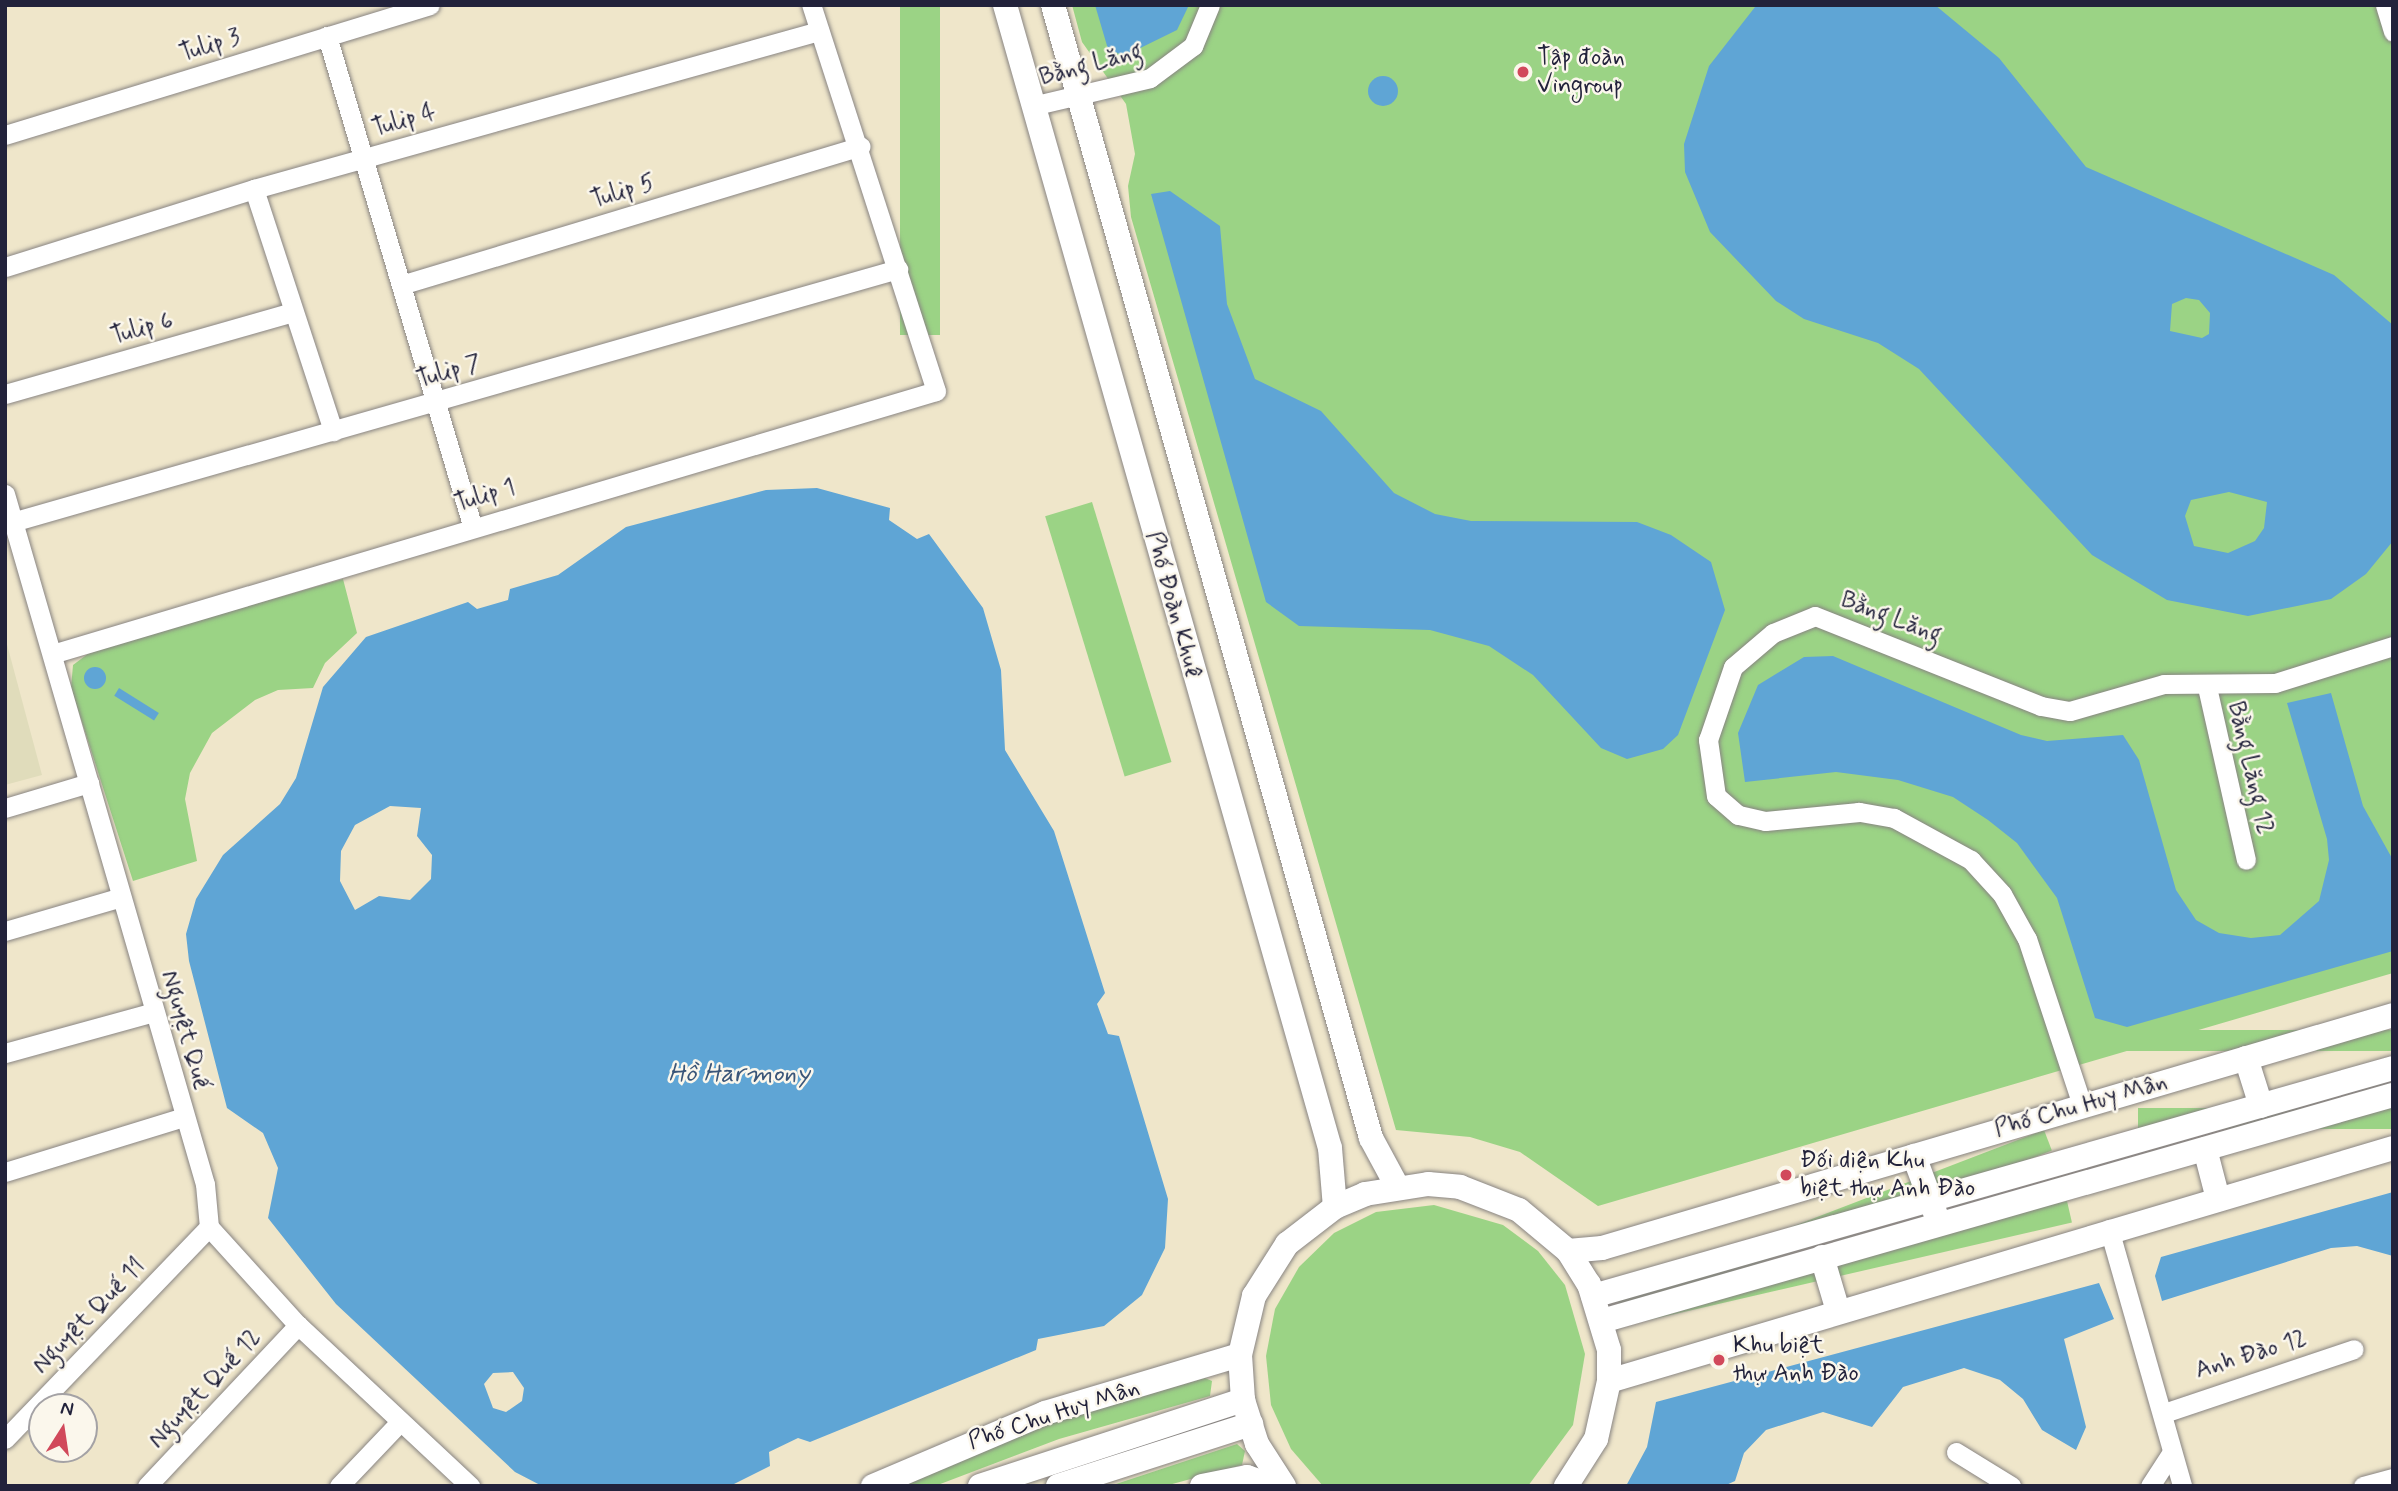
<!DOCTYPE html>
<meta charset="utf-8">
<style>
body{margin:0}
#map{position:relative;width:2398px;height:1491px;overflow:hidden;background:#efe6ca;font-family:Mynerve,sans-serif}
div>[style]{position:absolute}
.built>*{inset:0;background:#e0dcbb}
.green>*{inset:0;background:#9bd385;transform-origin:0 0}
.water>*{inset:0;background:#5fa5d5;transform-origin:0 0}
.round{border-radius:50%}
.roads{filter:drop-shadow(0 0 2px #888482) drop-shadow(0 0 2px #888482)}
.minor>*{height:19px;margin:-9.5px;padding:0 9.5px;transform-origin:9.5px;border-radius:9.5px;background:#fff}
.major>*{height:24px;margin:-12px;padding:0 12px;transform-origin:12px;border-radius:12px;background:#fff}
.dots>*{width:19px;height:19px;translate:-50% -50%;box-sizing:border-box;border:4px solid #fbf7ec;border-radius:50%}
span{translate:-50% -50%;white-space:nowrap;text-align:center;line-height:1.15;-webkit-text-stroke:5px #fbf7ec;paint-order:stroke}
.street-label{font-size:24px;color:#22223b}
.poi-label{font-size:24px;color:#22223b}
.left{translate:0 -50%;text-align:left}
.water-label{font-size:26px;color:#3a5679;font-style:italic}
.frame{position:absolute;inset:0;border:7px solid #22223b;pointer-events:none}
.north{position:absolute;left:28px;top:1393px;width:70px;height:70px;box-sizing:border-box;background:#fbf7ec;border:2px solid #a4a2a5;border-radius:50%;rotate:12deg;font-size:19px;font-weight:700;line-height:28px;text-align:center;color:#22223b}
.north::after{content:'';display:block;margin:auto;width:24px;height:32px;background:#d1495b;clip-path:polygon(50% 0,100% 100%,50% 72%,0 100%)}
</style>
<div id="map">
<div class="built">
<i style="clip-path:polygon(5px 637px,42px 775px,5px 785px)"></i>
</div>
<div class="green">
<i style="left:900px;top:5px;width:40px;height:330px"></i>
<i style="clip-path:polygon(1072px 5px,2393px 5px,2393px 973px,1598px 1206px,1520px 1152px,1470px 1137px,1396px 1130px,1131px 217px,1128px 186px,1135px 154px,1126px 104px,1082px 42px)"></i>
<i style="left:1092px;top:502px;width:272px;height:49px;rotate:73deg"></i>
<i style="clip-path:polygon(343px 579px,357px 633px,325px 663px,313px 688px,278px 690px,255px 700px,212px 733px,190px 773px,185px 799px,197px 861px,133px 881px,71px 688px,73px 665px,93px 650px)"></i>
<i style="left:2393px;top:1030px;width:21px;height:273px;rotate:90deg"></i>
<i style="left:2393px;top:1108px;width:21px;height:255px;rotate:90deg"></i>
<i style="left:2044px;top:1130px;width:22px;height:459px;rotate:69deg"></i>
<i style="left:2067px;top:1201px;width:22px;height:456px;rotate:77deg"></i>
<i style="clip-path:polygon(1434px 1205px,1503px 1225px,1538px 1251px,1565px 1285px,1585px 1354px,1573px 1425px,1528px 1486px,1323px 1486px,1291px 1449px,1271px 1405px,1266px 1356px,1275px 1309px,1299px 1267px,1334px 1233px,1376px 1212px)"></i>
<i style="clip-path:polygon(1205px 1378px,1212px 1381px,1210px 1396px,1059px 1439px,935px 1486px,887px 1486px,1053px 1422px)"></i>
<i style="clip-path:polygon(1237px 1444px,1245px 1451px,1242px 1465px,1165px 1486px,1110px 1486px)"></i>
</div>
<div class="water">
<i style="clip-path:polygon(1095px 5px,1189px 5px,1177px 30px,1124px 56px,1108px 49px)"></i>
<i style="clip-path:polygon(evenodd,1935px 5px,1999px 58px,2086px 167px,2334px 275px,2393px 325px,2393px 541px,2366px 574px,2331px 599px,2248px 616px,2167px 600px,2092px 555px,1919px 369px,1878px 343px,1804px 319px,1776px 301px,1710px 232px,1685px 172px,1684px 144px,1709px 66px,1755px 7px,1935px 5px,2186px 298px,2199px 300px,2210px 313px,2209px 334px,2202px 338px,2170px 331px,2172px 304px,2186px 298px,1935px 5px,2229px 492px,2267px 502px,2264px 528px,2255px 541px,2228px 553px,2194px 546px,2185px 516px,2191px 500px,2229px 492px)"></i>
<i class="round" style="left:1368px;top:76px;width:30px;height:30px"></i>
<i style="clip-path:polygon(1170px 191px,1220px 226px,1227px 304px,1255px 379px,1321px 411px,1394px 493px,1435px 514px,1471px 521px,1637px 522px,1671px 535px,1711px 562px,1725px 610px,1678px 735px,1663px 749px,1627px 759px,1601px 748px,1533px 675px,1489px 646px,1430px 630px,1299px 626px,1266px 602px,1151px 194px)"></i>
<i style="clip-path:polygon(evenodd,817px 488px,890px 508px,889px 520px,917px 539px,929px 534px,983px 608px,1001px 670px,1005px 750px,1054px 831px,1105px 993px,1097px 1004px,1108px 1034px,1119px 1036px,1168px 1199px,1165px 1248px,1142px 1295px,1104px 1326px,1038px 1339px,1036px 1350px,810px 1442px,798px 1438px,769px 1452px,770px 1466px,730px 1486px,542px 1486px,515px 1472px,336px 1304px,268px 1218px,278px 1168px,263px 1133px,227px 1108px,189px 961px,186px 934px,196px 899px,223px 855px,280px 804px,296px 778px,323px 687px,366px 637px,468px 602px,477px 609px,508px 600px,510px 589px,558px 575px,626px 527px,766px 490px,817px 488px,390px 806px,421px 808px,417px 836px,432px 855px,431px 879px,410px 900px,379px 896px,355px 910px,340px 881px,341px 851px,355px 825px,390px 806px,817px 488px,513px 1372px,524px 1388px,522px 1401px,506px 1412px,493px 1408px,484px 1384px,493px 1373px,513px 1372px)"></i>
<i style="clip-path:polygon(1833px 656px,2021px 735px,2047px 741px,2123px 735px,2139px 760px,2176px 890px,2196px 920px,2219px 933px,2251px 938px,2280px 935px,2319px 901px,2329px 860px,2327px 839px,2287px 703px,2331px 693px,2363px 806px,2393px 860px,2393px 951px,2127px 1027px,2095px 1018px,2057px 898px,2017px 843px,1988px 820px,1953px 797px,1898px 780px,1836px 772px,1745px 782px,1738px 733px,1758px 685px,1804px 657px)"></i>
<i class="round" style="left:84px;top:667px;width:22px;height:22px"></i>
<i style="left:119px;top:688px;width:47px;height:9px;rotate:32deg"></i>
<i style="clip-path:polygon(2393px 1192px,2393px 1256px,2357px 1246px,2331px 1248px,2162px 1301px,2155px 1276px,2161px 1257px)"></i>
<i style="clip-path:polygon(2099px 1283px,2114px 1319px,2064px 1339px,2086px 1427px,2076px 1450px,2042px 1430px,2023px 1399px,2000px 1380px,1964px 1368px,1903px 1387px,1872px 1427px,1823px 1412px,1766px 1430px,1744px 1453px,1735px 1481px,1724px 1486px,1626px 1486px,1647px 1447px,1656px 1402px)"></i>
</div>
<div class="roads">
<div class="minor">
<i style="left:2385px;top:5px;width:28px;rotate:73deg"></i>
<i style="left:327px;top:36px;width:510px;rotate:73.48deg"></i>
<i style="left:1032px;top:106px;width:121px;rotate:-13.3deg"></i>
<i style="left:1150px;top:78px;width:54px;rotate:-36.7deg"></i>
<i style="left:1193px;top:46px;width:44px;rotate:-67.5deg"></i>
<i style="left:5px;top:135px;width:444px;rotate:-17deg"></i>
<i style="left:254px;top:189px;width:255px;rotate:71.9deg"></i>
<i style="left:5px;top:267px;width:261px;rotate:-17.4deg"></i>
<i style="left:254px;top:189px;width:587px;rotate:-15.62deg"></i>
<i style="left:401px;top:285px;width:480px;rotate:-16.8deg"></i>
<i style="left:5px;top:394px;width:298px;rotate:-15.9deg"></i>
<i style="left:5px;top:494px;width:718px;rotate:73.84deg"></i>
<i style="left:205px;top:1184px;width:43px;rotate:84.7deg"></i>
<i style="left:209px;top:1227px;width:132px;rotate:47.8deg"></i>
<i style="left:298px;top:1325px;width:236px;rotate:43.1deg"></i>
<i style="left:5px;top:524px;width:929px;rotate:-15.94deg"></i>
<i style="left:52px;top:654px;width:922px;rotate:-16.57deg"></i>
<i style="left:936px;top:391px;width:406px;rotate:-107.9deg"></i>
<i style="left:2207px;top:687px;width:177px;rotate:77.3deg"></i>
<i style="left:5px;top:808px;width:88px;rotate:-16.6deg"></i>
<i style="left:5px;top:931px;width:121px;rotate:-16.3deg"></i>
<i style="left:5px;top:1053px;width:155px;rotate:-15.4deg"></i>
<i style="left:2082px;top:1105px;width:175px;rotate:-108.3deg"></i>
<i style="left:2027px;top:939px;width:51px;rotate:-119.1deg"></i>
<i style="left:2002px;top:894px;width:46px;rotate:-132.4deg"></i>
<i style="left:1971px;top:860px;width:88px;rotate:-151.4deg"></i>
<i style="left:1894px;top:818px;width:36px;rotate:-170deg"></i>
<i style="left:1859px;top:812px;width:94px;rotate:174.5deg"></i>
<i style="left:1765px;top:821px;width:28px;rotate:-167deg"></i>
<i style="left:1738px;top:815px;width:29px;rotate:-139deg"></i>
<i style="left:1716px;top:796px;width:57px;rotate:-98.1deg"></i>
<i style="left:1708px;top:740px;width:77px;rotate:-71.1deg"></i>
<i style="left:1733px;top:667px;width:52px;rotate:-40.4deg"></i>
<i style="left:1773px;top:633px;width:45px;rotate:-22deg"></i>
<i style="left:1815px;top:616px;width:243px;rotate:21.7deg"></i>
<i style="left:2041px;top:706px;width:29px;rotate:10deg"></i>
<i style="left:2070px;top:711px;width:98px;rotate:-16deg"></i>
<i style="left:2164px;top:684px;width:111px;rotate:-0.5deg"></i>
<i style="left:2275px;top:683px;width:124px;rotate:-17.4deg"></i>
<i style="left:5px;top:1172px;width:187px;rotate:-17.1deg"></i>
<i style="left:2109px;top:1229px;width:267px;rotate:74.1deg"></i>
<i style="left:2164px;top:1413px;width:200px;rotate:-18.6deg"></i>
<i style="left:5px;top:1439px;width:294px;rotate:-46.1deg"></i>
<i style="left:1956px;top:1452px;width:65px;rotate:31.7deg"></i>
<i style="left:147px;top:1486px;width:221px;rotate:-46.8deg"></i>
<i style="left:339px;top:1486px;width:88px;rotate:-46.4deg"></i>
<i style="left:2150px;top:1486px;width:40px;rotate:-57.1deg"></i>
<i style="left:2363px;top:1486px;width:31px;rotate:-15deg"></i>
</div>
<div class="major">
<i style="left:1005px;top:5px;width:1188px;rotate:74.13deg"></i>
<i style="left:1330px;top:1148px;width:59px;rotate:85.2deg"></i>
<i style="left:1053px;top:5px;width:1177px;rotate:74.32deg"></i>
<i style="left:1371px;top:1138px;width:55px;rotate:61.6deg"></i>
<i style="left:2246px;top:1058px;width:50px;rotate:72.6deg"></i>
<i style="left:2205px;top:1149px;width:52px;rotate:75.4deg"></i>
<i style="left:1914px;top:1156px;width:63px;rotate:69.6deg"></i>
<i style="left:1568px;top:1251px;width:34px;rotate:-5deg"></i>
<i style="left:1602px;top:1248px;width:825px;rotate:-16.41deg"></i>
<i style="left:1822px;top:1257px;width:56px;rotate:73.5deg"></i>
<i style="left:1593px;top:1296px;width:832px;rotate:-15.91deg"></i>
<i style="left:1602px;top:1321px;width:823px;rotate:-15.95deg"></i>
<i style="left:1609px;top:1381px;width:818px;rotate:-16.55deg"></i>
<i style="left:873px;top:1486px;width:187px;rotate:-23deg"></i>
<i style="left:1045px;top:1413px;width:203px;rotate:-16.6deg"></i>
<i style="left:980px;top:1486px;width:277px;rotate:-18.1deg"></i>
<i style="left:1058px;top:1486px;width:203px;rotate:-17.8deg"></i>
<i style="left:1202px;top:1486px;width:46px;rotate:-11.3deg"></i>
<i style="left:1247px;top:1477px;width:28px;rotate:19deg"></i>
<i style="left:1284px;top:1486px;width:50px;rotate:-122.7deg"></i>
<i style="left:1257px;top:1444px;width:46px;rotate:-107.7deg"></i>
<i style="left:1243px;top:1400px;width:45px;rotate:-93.8deg"></i>
<i style="left:1240px;top:1355px;width:61px;rotate:-76.7deg"></i>
<i style="left:1254px;top:1296px;width:62px;rotate:-57.6deg"></i>
<i style="left:1287px;top:1244px;width:61px;rotate:-37.6deg"></i>
<i style="left:1335px;top:1207px;width:33px;rotate:-23deg"></i>
<i style="left:1365px;top:1194px;width:64px;rotate:-9deg"></i>
<i style="left:1428px;top:1184px;width:32px;rotate:5deg"></i>
<i style="left:1460px;top:1187px;width:63px;rotate:21.3deg"></i>
<i style="left:1519px;top:1210px;width:64px;rotate:39.9deg"></i>
<i style="left:1568px;top:1251px;width:39px;rotate:58deg"></i>
<i style="left:1589px;top:1284px;width:69px;rotate:73.1deg"></i>
<i style="left:1609px;top:1350px;width:31px;rotate:90deg"></i>
<i style="left:1609px;top:1381px;width:59px;rotate:102.6deg"></i>
<i style="left:1596px;top:1439px;width:56px;rotate:122.6deg"></i>
</div>
</div>
<div class="dots">
<i style="left:1523px;top:72px;background:#d1495b"></i>
<i style="left:1786px;top:1175px;background:#d1495b"></i>
<i style="left:1719px;top:1360px;background:#d1495b"></i>
</div>
<div class="street-label">
<span style="left:210px;top:46px;rotate:-17deg">Tulip 3</span>
<span style="left:1091px;top:65px;rotate:-15deg">Bằng Lăng</span>
<span style="left:404px;top:121px;rotate:-16deg">Tulip 4</span>
<span style="left:623px;top:192px;rotate:-17deg">Tulip 5</span>
<span style="left:142px;top:329px;rotate:-16deg">Tulip 6</span>
<span style="left:449px;top:372px;rotate:-16deg">Tulip 7</span>
<span style="left:485px;top:496px;rotate:-17deg">Tulip 1</span>
<span style="left:1173px;top:605px;rotate:74deg">Phố Đoàn Khuê</span>
<span style="left:1891px;top:618px;rotate:21deg">Bằng Lăng</span>
<span style="left:2250px;top:768px;rotate:77deg">Bằng Lăng 12</span>
<span style="left:185px;top:1030px;rotate:74deg">Nguyệt Quế</span>
<span style="left:2081px;top:1106px;rotate:-16deg">Phố Chu Huy Mân</span>
<span style="left:89px;top:1316px;rotate:-46deg">Nguyệt Quế 11</span>
<span style="left:2251px;top:1355px;rotate:-17deg">Anh Đào 12</span>
<span style="left:205px;top:1389px;rotate:-47deg">Nguyệt Quế 12</span>
<span style="left:1054px;top:1415px;rotate:-18deg">Phố Chu Huy Mân</span>
</div>
<div class="poi-label">
<span class="left" style="left:1537px;top:72px">Tập đoàn<br>Vingroup</span>
<span class="left" style="left:1800px;top:1175px">Đối diện Khu<br>biệt thự Anh Đào</span>
<span class="left" style="left:1733px;top:1360px">Khu biệt<br>thự Anh Đào</span>
</div>
<div class="water-label">
<span style="left:739px;top:1075px">Hồ Harmony</span>
</div>
<div class="frame"></div>
<div class="north">N</div>
</div>
